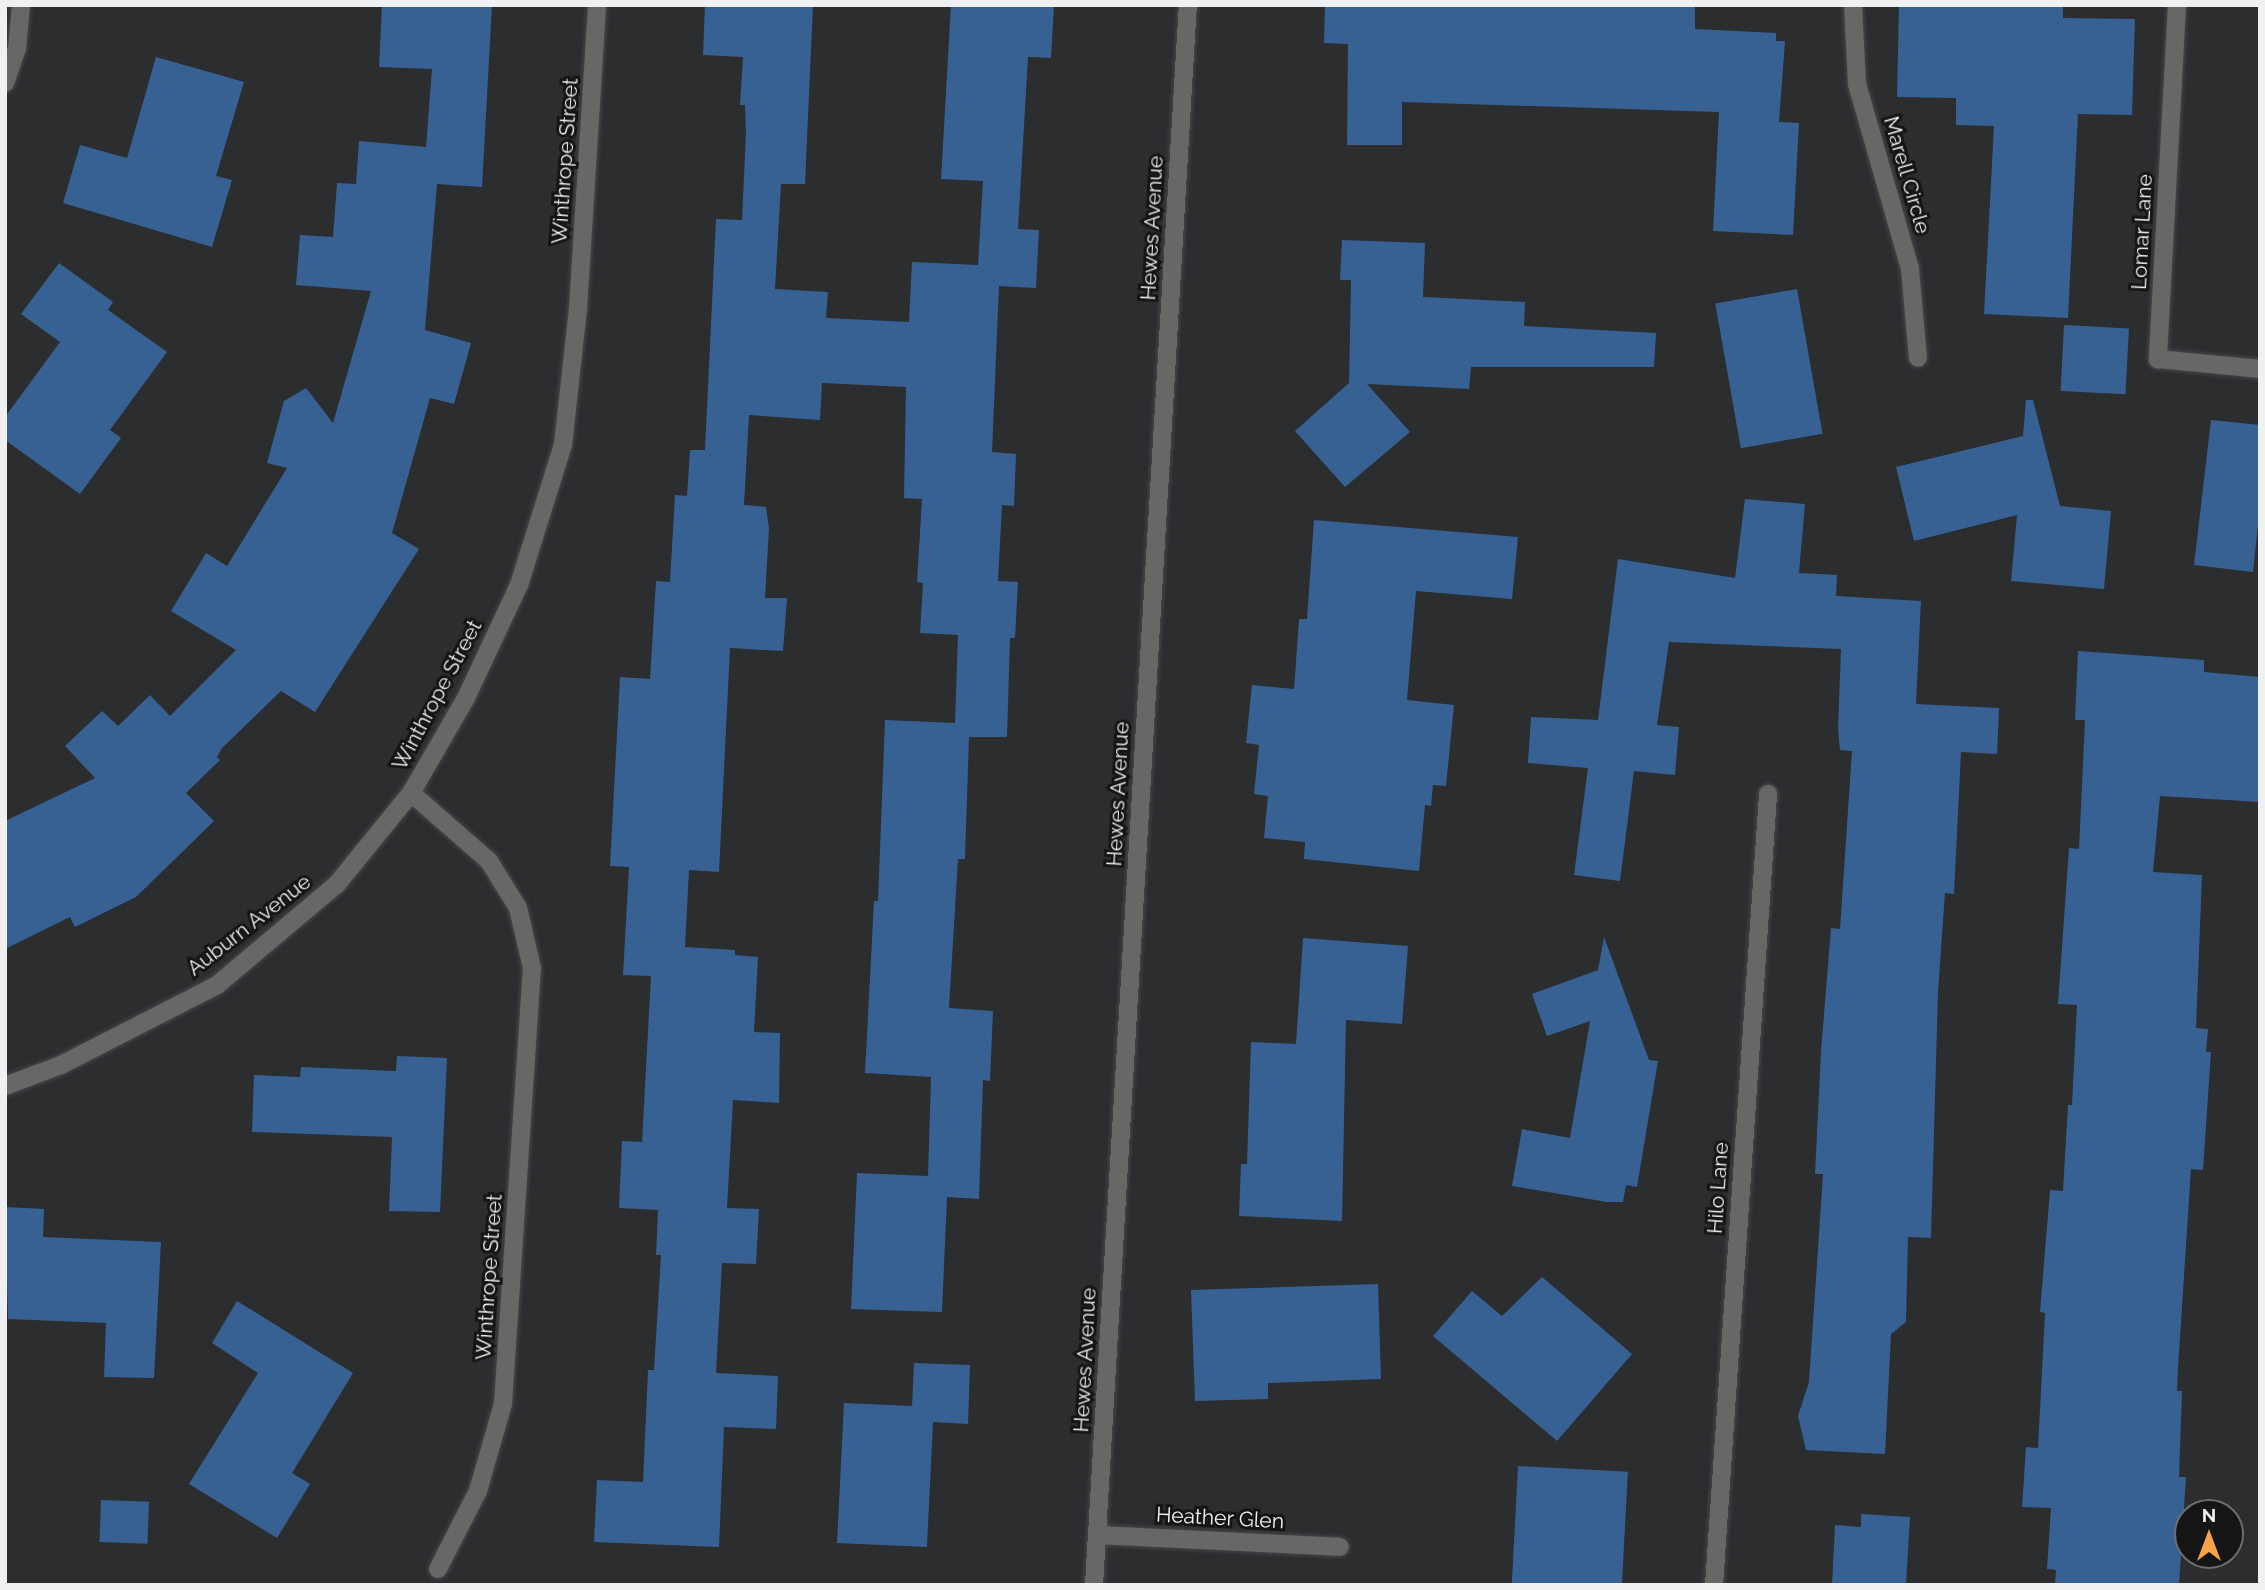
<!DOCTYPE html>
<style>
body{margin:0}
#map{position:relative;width:2265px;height:1590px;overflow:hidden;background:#2b2d2f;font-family:Raleway,sans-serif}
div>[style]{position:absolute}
.building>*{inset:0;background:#386193;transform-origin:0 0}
.roads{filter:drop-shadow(0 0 2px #46484a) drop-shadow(0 0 2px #46484a)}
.minor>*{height:18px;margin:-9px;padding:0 9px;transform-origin:9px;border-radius:9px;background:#696766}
span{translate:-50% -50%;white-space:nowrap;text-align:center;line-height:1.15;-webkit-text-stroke:6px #151516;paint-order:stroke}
.street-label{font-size:21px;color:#eff0f1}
.frame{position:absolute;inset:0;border:7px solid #eff0f1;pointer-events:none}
.north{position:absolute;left:2174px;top:1499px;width:70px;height:70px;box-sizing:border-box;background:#151516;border:2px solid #6c6d6e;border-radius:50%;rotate:0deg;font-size:19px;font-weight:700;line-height:28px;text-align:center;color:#eff0f1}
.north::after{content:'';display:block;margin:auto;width:24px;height:32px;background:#f7a148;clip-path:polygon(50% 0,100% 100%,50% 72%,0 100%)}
</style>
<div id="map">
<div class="building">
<i style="clip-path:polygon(382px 5px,492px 5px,482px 187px,437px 184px,425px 330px,471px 343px,454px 404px,430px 398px,392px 533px,419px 549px,315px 712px,281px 691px,222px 748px,217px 757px,220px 760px,186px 793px,214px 821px,136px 897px,75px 927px,70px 917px,5px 949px,5px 821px,95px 778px,65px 746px,102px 711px,118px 726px,150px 695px,170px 716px,236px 650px,171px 611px,206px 553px,227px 566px,287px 468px,267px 463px,284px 401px,306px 388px,333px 423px,371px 291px,296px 285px,300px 235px,333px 237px,337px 183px,356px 184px,359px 141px,426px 147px,432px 69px,379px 67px)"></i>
<i style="clip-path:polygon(705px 5px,813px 5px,805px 184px,781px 184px,775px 289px,828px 292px,826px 318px,909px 322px,912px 262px,978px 265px,983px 181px,941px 179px,951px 5px,1054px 5px,1051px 58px,1028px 57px,1018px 229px,1039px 230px,1036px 288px,999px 286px,992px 452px,1016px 454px,1014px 506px,1002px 505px,998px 581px,1018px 582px,1015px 638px,1010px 638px,1007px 737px,969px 737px,965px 859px,958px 859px,949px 1008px,993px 1011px,990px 1081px,983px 1080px,979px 1199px,947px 1197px,942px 1312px,851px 1309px,857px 1173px,928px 1176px,931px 1077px,865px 1073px,874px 901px,878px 901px,885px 720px,955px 723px,958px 635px,920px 633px,923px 583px,917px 582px,922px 499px,904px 498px,906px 387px,822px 383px,820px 420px,749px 415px,744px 505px,766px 507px,769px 528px,765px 598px,787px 598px,783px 651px,730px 648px,719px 872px,689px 870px,685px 947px,735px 950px,735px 955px,758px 957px,754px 1032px,780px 1033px,779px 1103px,733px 1100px,727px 1208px,759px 1209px,756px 1264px,722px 1263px,716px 1373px,778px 1376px,776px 1429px,724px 1427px,719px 1547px,594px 1542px,597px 1480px,643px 1482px,648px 1370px,654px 1370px,661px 1255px,656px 1255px,658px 1210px,619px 1208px,622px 1141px,642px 1142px,651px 976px,623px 975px,629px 867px,610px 866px,620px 677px,650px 679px,656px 581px,670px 582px,675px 495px,687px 496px,690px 450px,705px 450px,716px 219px,742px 220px,746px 133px,745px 105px,740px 105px,743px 57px,703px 55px)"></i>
<i style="clip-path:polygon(1325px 5px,1695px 5px,1695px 29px,1776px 33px,1776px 41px,1785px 41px,1779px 122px,1799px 123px,1793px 235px,1713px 231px,1719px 112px,1402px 102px,1402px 145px,1347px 145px,1348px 44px,1324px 43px)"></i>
<i style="clip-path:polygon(1899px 5px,2063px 6px,2063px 18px,2135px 19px,2132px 115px,2078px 114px,2068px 318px,1984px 314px,1994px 126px,1956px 125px,1956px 98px,1897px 97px)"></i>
<i style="clip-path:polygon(156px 57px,244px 82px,216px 176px,232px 180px,212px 247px,63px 203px,80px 145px,127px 158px)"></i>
<i style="clip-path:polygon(1342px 240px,1425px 243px,1423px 297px,1525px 302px,1524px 326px,1656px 333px,1654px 367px,1471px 367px,1469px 389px,1367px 384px,1410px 432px,1345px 487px,1295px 431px,1349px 383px,1351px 280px,1340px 280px)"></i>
<i style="clip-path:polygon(59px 263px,113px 302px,108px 310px,167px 352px,110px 430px,121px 438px,80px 494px,5px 440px,5px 417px,60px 342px,21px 314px)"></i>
<i style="left:1797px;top:289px;width:147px;height:83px;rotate:80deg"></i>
<i style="left:2064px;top:325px;width:65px;height:66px;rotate:3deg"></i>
<i style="clip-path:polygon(2026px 400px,2033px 400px,2060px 506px,2111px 511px,2104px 589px,2011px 581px,2017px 515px,1914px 541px,1896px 467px,2023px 436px)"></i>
<i style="clip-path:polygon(2211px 420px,2260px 425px,2260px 505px,2253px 572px,2194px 565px)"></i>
<i style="clip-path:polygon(1745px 499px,1805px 504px,1799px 573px,1837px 575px,1836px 596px,1921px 601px,1916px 704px,1999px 708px,1997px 754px,1961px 752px,1954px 894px,1945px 893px,1938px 992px,1931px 1238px,1908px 1237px,1906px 1322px,1891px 1334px,1885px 1454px,1806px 1450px,1798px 1416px,1809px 1382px,1823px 1174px,1815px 1174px,1821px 1051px,1831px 928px,1840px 929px,1852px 751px,1840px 750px,1838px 729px,1841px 649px,1669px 642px,1657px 725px,1679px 727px,1675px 775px,1634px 771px,1620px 881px,1574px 875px,1588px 768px,1528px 763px,1531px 717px,1598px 720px,1618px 559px,1735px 578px)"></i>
<i style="clip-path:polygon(1314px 520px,1518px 537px,1512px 599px,1416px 591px,1407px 700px,1454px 705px,1446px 786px,1433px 785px,1431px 806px,1425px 805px,1419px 871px,1304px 859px,1305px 842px,1264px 838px,1268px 796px,1254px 794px,1259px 745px,1246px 743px,1252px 685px,1294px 689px,1299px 619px,1307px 619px)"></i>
<i style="clip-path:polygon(2078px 651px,2204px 660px,2204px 672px,2260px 677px,2260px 802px,2160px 796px,2153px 872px,2202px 875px,2196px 1028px,2208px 1029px,2206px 1052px,2211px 1052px,2203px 1170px,2191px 1169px,2178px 1368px,2177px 1391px,2182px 1391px,2179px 1477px,2186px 1477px,2179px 1585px,2055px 1585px,2056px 1570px,2047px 1569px,2051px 1508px,2022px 1507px,2026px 1447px,2038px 1448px,2045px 1313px,2040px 1312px,2050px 1190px,2063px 1191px,2068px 1105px,2072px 1105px,2077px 1005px,2058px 1004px,2069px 848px,2079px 849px,2085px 720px,2075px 720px)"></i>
<i style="clip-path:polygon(1604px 937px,1649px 1060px,1658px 1061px,1637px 1187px,1626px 1185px,1623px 1202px,1607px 1202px,1512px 1186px,1522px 1129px,1570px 1138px,1590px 1021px,1547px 1036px,1532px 994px,1598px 970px)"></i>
<i style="clip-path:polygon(1303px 938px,1408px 946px,1402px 1024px,1346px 1020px,1342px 1221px,1239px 1216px,1241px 1164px,1247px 1164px,1251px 1042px,1296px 1044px)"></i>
<i style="clip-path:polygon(397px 1056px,447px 1058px,440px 1212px,389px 1211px,392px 1137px,252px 1132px,254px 1075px,300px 1077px,301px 1067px,396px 1071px)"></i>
<i style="clip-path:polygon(5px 1207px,44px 1209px,43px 1237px,161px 1242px,154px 1378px,104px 1377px,106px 1323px,8px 1319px)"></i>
<i style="clip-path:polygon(1542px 1277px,1632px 1354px,1557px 1441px,1433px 1336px,1472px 1291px,1502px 1316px)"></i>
<i style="clip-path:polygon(1378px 1284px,1381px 1379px,1268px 1383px,1268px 1399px,1195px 1401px,1191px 1290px)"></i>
<i style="clip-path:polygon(237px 1301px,353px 1373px,292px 1473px,310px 1484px,277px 1538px,189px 1484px,258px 1373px,212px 1343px)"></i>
<i style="clip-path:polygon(914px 1363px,970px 1365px,968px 1424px,933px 1422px,927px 1547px,837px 1543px,844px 1403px,912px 1406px)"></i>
<i style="left:1518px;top:1466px;width:110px;height:119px;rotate:3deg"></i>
<i style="left:101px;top:1500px;width:48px;height:42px;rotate:2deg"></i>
<i style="clip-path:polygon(1861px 1514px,1910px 1517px,1906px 1585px,1832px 1585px,1835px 1525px,1861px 1527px)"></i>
</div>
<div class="roads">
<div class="minor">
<i style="left:1853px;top:5px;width:79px;rotate:87.1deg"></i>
<i style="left:1857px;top:84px;width:192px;rotate:74deg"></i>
<i style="left:1910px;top:269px;width:89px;rotate:84.9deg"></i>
<i style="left:2177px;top:5px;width:355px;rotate:93.1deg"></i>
<i style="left:2158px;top:359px;width:102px;rotate:5.6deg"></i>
<i style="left:5px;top:83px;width:36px;rotate:-71deg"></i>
<i style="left:17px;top:49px;width:44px;rotate:-84.8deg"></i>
<i style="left:5px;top:1086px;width:60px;rotate:-20.6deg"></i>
<i style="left:61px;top:1065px;width:175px;rotate:-27.1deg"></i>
<i style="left:217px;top:985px;width:157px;rotate:-40.1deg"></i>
<i style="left:337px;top:884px;width:117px;rotate:-50.9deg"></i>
<i style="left:1097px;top:1535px;width:243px;rotate:2.8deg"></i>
<i style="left:438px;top:1569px;width:88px;rotate:-62.9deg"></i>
<i style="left:478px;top:1491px;width:91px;rotate:-74deg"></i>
<i style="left:503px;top:1404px;width:437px;rotate:-86.2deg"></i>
<i style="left:532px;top:968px;width:62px;rotate:-103.1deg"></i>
<i style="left:518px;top:908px;width:55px;rotate:-121.7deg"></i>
<i style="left:489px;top:861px;width:103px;rotate:-138.9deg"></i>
<i style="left:411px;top:793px;width:110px;rotate:-59.9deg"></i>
<i style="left:466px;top:698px;width:125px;rotate:-64.9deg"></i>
<i style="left:519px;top:585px;width:147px;rotate:-72.6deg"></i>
<i style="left:563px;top:445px;width:137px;rotate:-83.7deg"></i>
<i style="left:578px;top:309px;width:305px;rotate:-86.4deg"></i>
<i style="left:1094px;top:1585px;width:1583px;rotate:-86.6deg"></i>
<i style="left:1714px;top:1585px;width:793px;rotate:-86.09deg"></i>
</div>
</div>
<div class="street-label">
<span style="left:565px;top:161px;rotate:-86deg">Winthrope Street</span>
<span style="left:1907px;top:175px;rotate:74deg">Marell Circle</span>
<span style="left:1152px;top:228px;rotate:-87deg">Hewes Avenue</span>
<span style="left:2142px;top:232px;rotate:-87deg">Lomar Lane</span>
<span style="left:437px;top:695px;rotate:-62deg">Winthrope Street</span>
<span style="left:1118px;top:794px;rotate:-87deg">Hewes Avenue</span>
<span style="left:249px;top:925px;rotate:-38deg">Auburn Avenue</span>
<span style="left:1718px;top:1188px;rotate:-86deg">Hilo Lane</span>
<span style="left:489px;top:1277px;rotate:-86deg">Winthrope Street</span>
<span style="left:1085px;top:1360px;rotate:-87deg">Hewes Avenue</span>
<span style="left:1220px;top:1518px;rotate:3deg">Heather Glen</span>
</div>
<div class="frame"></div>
<div class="north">N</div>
</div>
